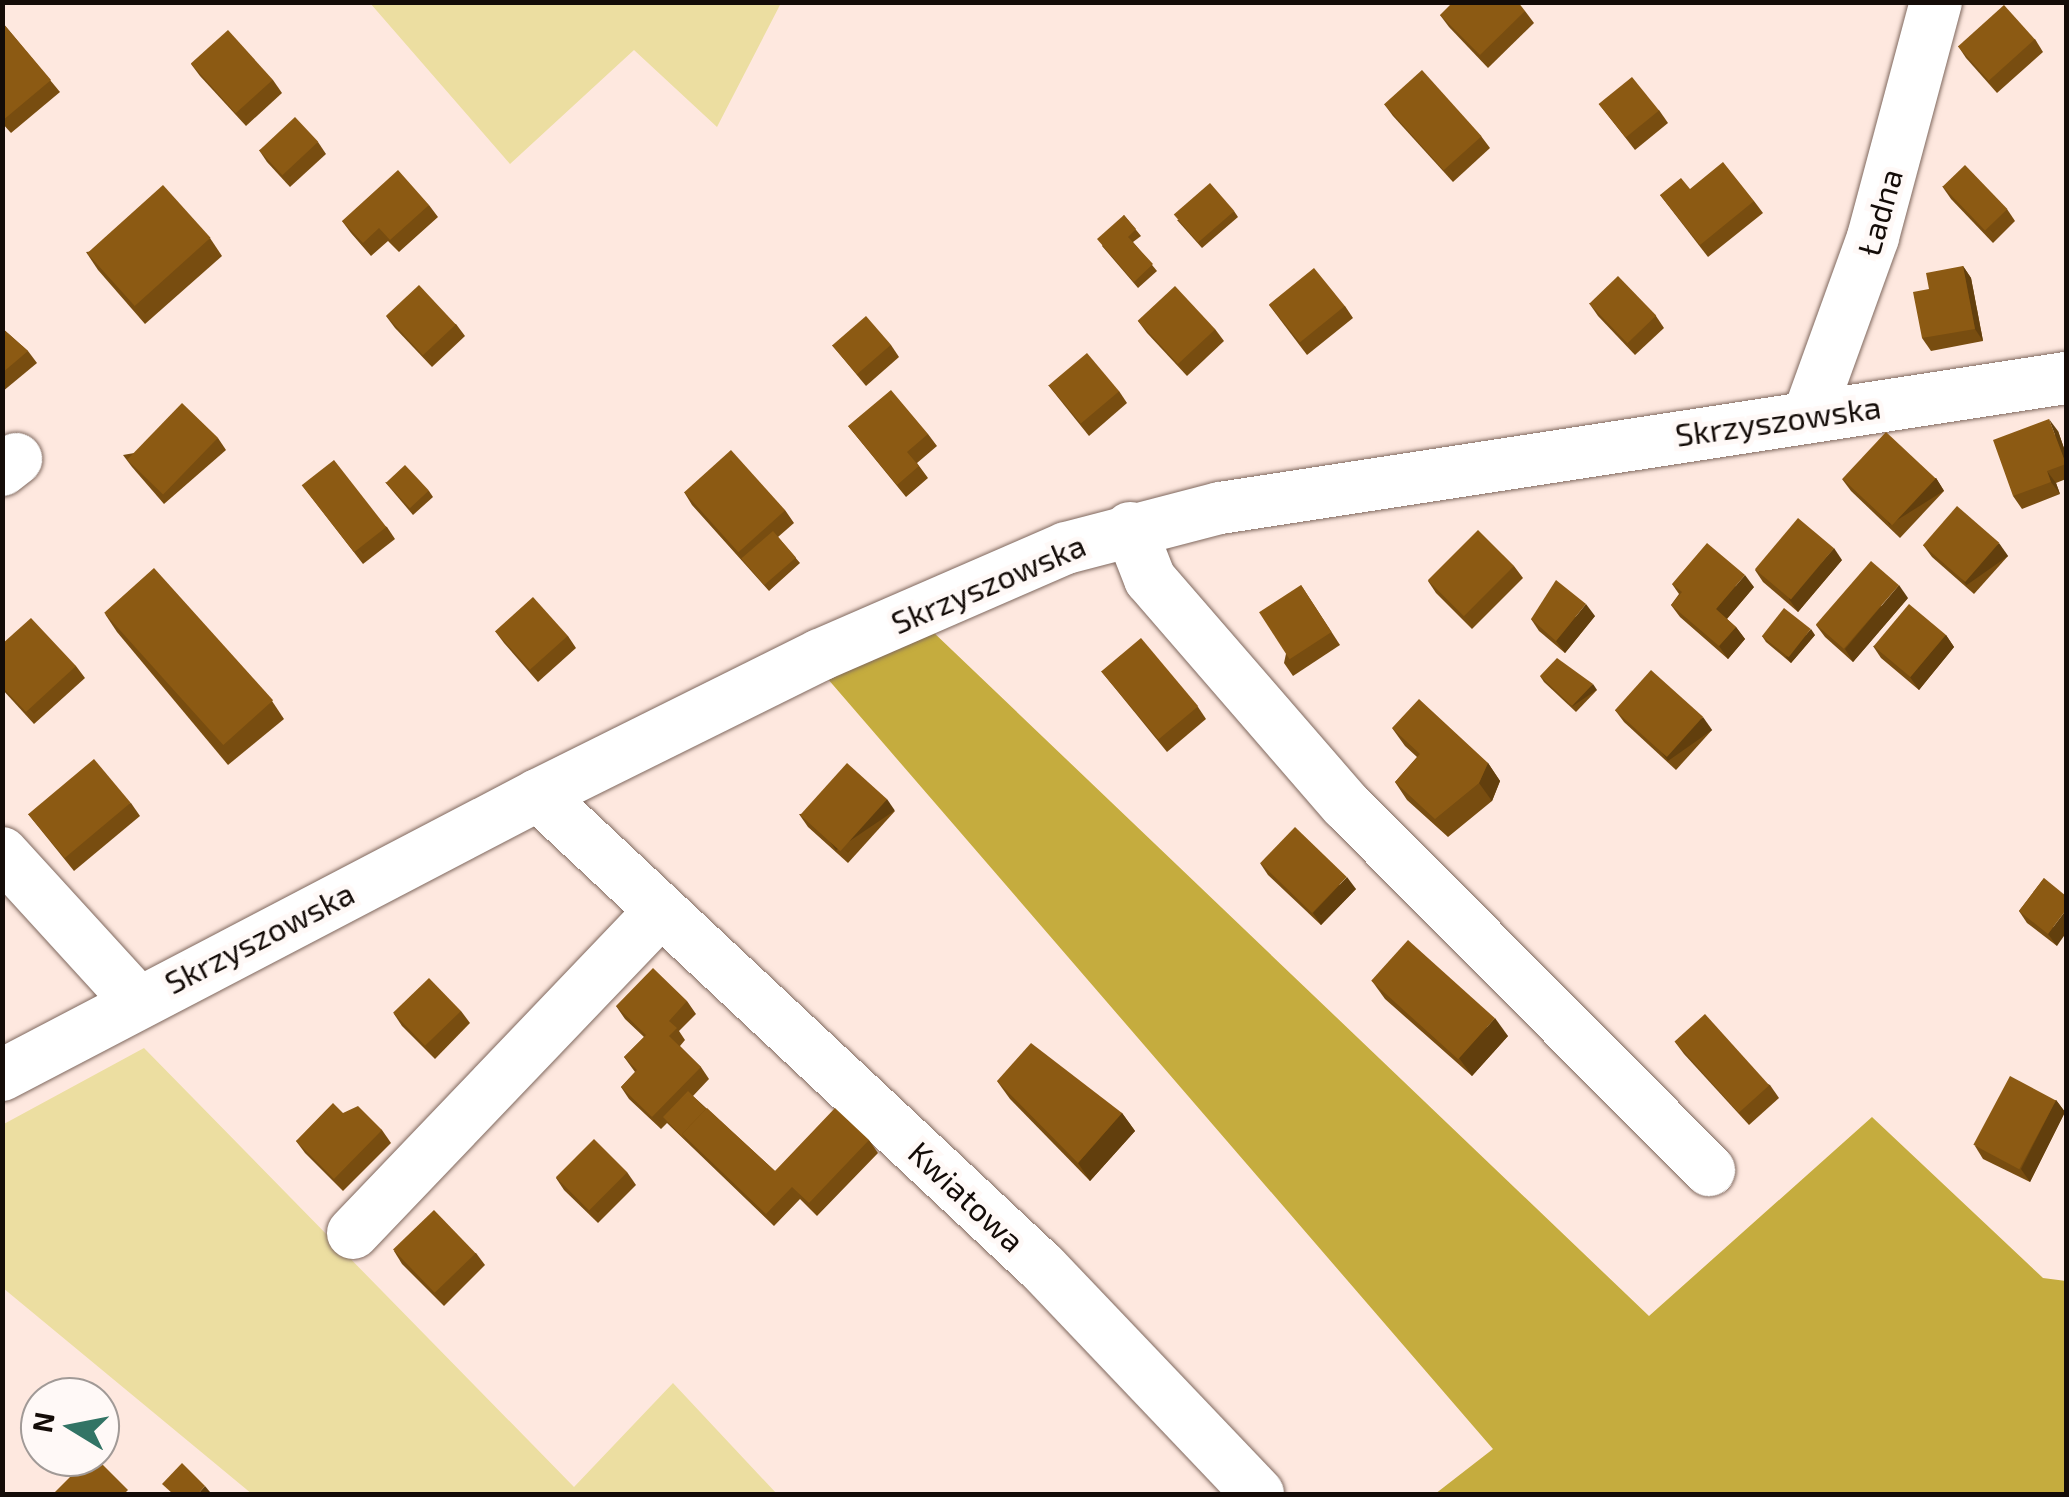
<!DOCTYPE html>
<meta charset="utf-8">
<style>
body{margin:0}
#map{position:relative;width:2069px;height:1497px;overflow:hidden;background:#fee8df;font-family:"Exo 2",sans-serif}
div>[style]{position:absolute}
.green>*{inset:0;background:#ecdea1}
.forest>*{inset:0;background:#c5ac3e}
.roads{filter:drop-shadow(0 0 2px #7f685e) drop-shadow(0 0 2px #7f685e)}
.minor>*{height:52px;margin:-26px;padding:0 26px;transform-origin:26px;border-radius:26px;background:#fff}
.wall>*{inset:0;background:#784d10}
.shaded-wall>*{inset:0;background:#623f0d;transform-origin:0 0}
.building>*{inset:0;background:#8c5a13;transform-origin:0 0}
span{translate:-50% -50%;white-space:nowrap;text-align:center;line-height:1.15;-webkit-text-stroke:10px #fff9f7;paint-order:stroke}
.street-label{font-size:32px;color:#140c08}
.frame{position:absolute;inset:0;border:5px solid #140c08;pointer-events:none}
.north{position:absolute;left:20px;top:1377px;width:100px;height:100px;box-sizing:border-box;background:#fff9f7;border:2px solid #a19a97;border-radius:50%;rotate:280deg;font-size:28px;font-weight:700;line-height:40px;text-align:center;color:#140c08}
.north::after{content:'';display:block;margin:auto;width:35px;height:45px;background:#327465;clip-path:polygon(50% 0,100% 100%,50% 72%,0 100%)}
</style>
<div id="map">
<div class="green">
<i style="clip-path:polygon(370px 3px,781px 3px,717px 127px,634px 50px,510px 164px)"></i>
<i style="clip-path:polygon(144px 1048px,574px 1487px,673px 1383px,777px 1494px,252px 1494px,3px 1288px,2px 1125px)"></i>
</div>
<div class="forest">
<i style="clip-path:polygon(931px 630px,1649px 1316px,1872px 1117px,2043px 1278px,2066px 1281px,2066px 1494px,1435px 1494px,1493px 1449px,827px 678px)"></i>
</div>
<div class="roads">
<div class="minor">
<i style="left:1808px;top:417px;width:191px;rotate:-70.1deg"></i>
<i style="left:1873px;top:237px;width:243px;rotate:-75deg"></i>
<i style="left:2px;top:470px;width:18px;rotate:-38deg"></i>
<i style="left:1130px;top:528px;width:55px;rotate:68.6deg"></i>
<i style="left:1150px;top:579px;width:299px;rotate:49.1deg"></i>
<i style="left:1346px;top:805px;width:515px;rotate:45.16deg"></i>
<i style="left:538px;top:795px;width:692px;rotate:43.13deg"></i>
<i style="left:1043px;top:1268px;width:312px;rotate:46.4deg"></i>
<i style="left:2px;top:853px;width:199px;rotate:47.6deg"></i>
<i style="left:2px;top:1075px;width:605px;rotate:-27.58deg"></i>
<i style="left:538px;top:795px;width:315px;rotate:-26.4deg"></i>
<i style="left:820px;top:655px;width:268px;rotate:-23.5deg"></i>
<i style="left:1066px;top:548px;width:159px;rotate:-14.6deg"></i>
<i style="left:1220px;top:508px;width:856px;rotate:-8.74deg"></i>
<i style="left:353px;top:1233px;width:444px;rotate:-46.3deg"></i>
</div>
</div>
<div class="wall">
<i style="clip-path:polygon(1525px 11px,1534px 23px,1488px 68px,1449px 27px,1440px 15px)"></i>
<i style="clip-path:polygon(2px 22px,60px 92px,11px 133px,2px 123px)"></i>
<i style="clip-path:polygon(2035px 39px,2043px 52px,1997px 93px,1966px 58px,1958px 46px)"></i>
<i style="clip-path:polygon(191px 64px,273px 80px,282px 93px,246px 126px,200px 76px)"></i>
<i style="clip-path:polygon(1384px 104px,1481px 136px,1490px 148px,1453px 182px,1393px 116px)"></i>
<i style="clip-path:polygon(1599px 104px,1659px 110px,1668px 123px,1635px 150px)"></i>
<i style="clip-path:polygon(318px 142px,326px 154px,290px 187px,267px 162px,259px 150px)"></i>
<i style="clip-path:polygon(1942px 186px,2007px 209px,2015px 221px,1993px 243px,1951px 199px)"></i>
<i style="clip-path:polygon(1690px 189px,1754px 201px,1763px 213px,1708px 257px,1660px 195px)"></i>
<i style="clip-path:polygon(429px 205px,438px 217px,399px 252px,388px 241px,371px 256px,351px 233px,342px 221px)"></i>
<i style="clip-path:polygon(1234px 211px,1238px 217px,1202px 248px,1177px 220px)"></i>
<i style="clip-path:polygon(1124px 215px,1141px 236px,1133px 242px,1157px 271px,1138px 288px,1102px 246px)"></i>
<i style="clip-path:polygon(210px 238px,222px 256px,145px 324px,98px 270px,86px 252px)"></i>
<i style="clip-path:polygon(1963px 266px,1971px 278px,1983px 341px,1931px 351px,1922px 338px,1929px 289px)"></i>
<i style="clip-path:polygon(1589px 303px,1656px 316px,1664px 328px,1635px 355px,1598px 316px)"></i>
<i style="clip-path:polygon(1269px 305px,1345px 306px,1353px 318px,1307px 355px)"></i>
<i style="clip-path:polygon(386px 316px,456px 324px,465px 336px,432px 367px,395px 328px)"></i>
<i style="clip-path:polygon(1138px 321px,1215px 329px,1224px 341px,1187px 376px,1147px 333px)"></i>
<i style="clip-path:polygon(2px 328px,28px 351px,37px 363px,2px 392px)"></i>
<i style="clip-path:polygon(832px 345px,891px 345px,899px 357px,866px 386px)"></i>
<i style="clip-path:polygon(1048px 385px,1119px 391px,1127px 403px,1089px 436px)"></i>
<i style="clip-path:polygon(848px 426px,928px 434px,937px 446px,917px 463px,928px 478px,906px 497px)"></i>
<i style="clip-path:polygon(2058px 431px,2066px 454px,2066px 479px,2056px 483px,2060px 494px,2022px 509px,2013px 496px)"></i>
<i style="clip-path:polygon(218px 438px,226px 450px,164px 504px,132px 467px,123px 455px)"></i>
<i style="clip-path:polygon(1936px 478px,1944px 491px,1900px 538px,1851px 491px,1842px 479px)"></i>
<i style="clip-path:polygon(385px 482px,429px 491px,433px 497px,413px 515px)"></i>
<i style="clip-path:polygon(302px 485px,387px 527px,395px 539px,363px 564px)"></i>
<i style="clip-path:polygon(684px 492px,785px 510px,794px 523px,778px 537px,800px 563px,769px 591px,692px 505px)"></i>
<i style="clip-path:polygon(1923px 545px,2008px 556px,1974px 594px,1932px 557px)"></i>
<i style="clip-path:polygon(1842px 560px,1798px 612px,1763px 582px,1755px 570px)"></i>
<i style="clip-path:polygon(1514px 566px,1523px 578px,1472px 629px,1436px 593px,1428px 581px)"></i>
<i style="clip-path:polygon(1672px 584px,1754px 587px,1727px 619px,1736px 627px,1745px 639px,1728px 659px,1680px 617px,1671px 605px,1679px 594px)"></i>
<i style="clip-path:polygon(1301px 585px,1340px 645px,1293px 676px,1284px 663px)"></i>
<i style="clip-path:polygon(1908px 598px,1853px 662px,1825px 637px,1816px 625px)"></i>
<i style="clip-path:polygon(105px 614px,272px 701px,284px 719px,228px 765px,117px 632px)"></i>
<i style="clip-path:polygon(1595px 616px,1565px 653px,1539px 631px,1531px 619px)"></i>
<i style="clip-path:polygon(495px 631px,568px 636px,576px 648px,538px 682px,504px 643px)"></i>
<i style="clip-path:polygon(1815px 635px,1791px 663px,1766px 642px,1762px 636px)"></i>
<i style="clip-path:polygon(1946px 635px,1954px 647px,1919px 690px,1881px 658px,1873px 646px)"></i>
<i style="clip-path:polygon(2px 644px,76px 666px,85px 678px,34px 724px,2px 689px)"></i>
<i style="clip-path:polygon(1101px 671px,1198px 707px,1206px 719px,1167px 752px)"></i>
<i style="clip-path:polygon(1540px 676px,1597px 690px,1576px 712px,1544px 682px)"></i>
<i style="clip-path:polygon(1615px 710px,1712px 730px,1676px 770px,1624px 722px)"></i>
<i style="clip-path:polygon(1392px 728px,1488px 763px,1500px 781px,1492px 801px,1448px 837px,1407px 800px,1395px 782px,1417px 757px,1405px 746px)"></i>
<i style="clip-path:polygon(131px 803px,140px 816px,74px 871px,28px 814px)"></i>
<i style="clip-path:polygon(895px 811px,848px 863px,808px 827px,799px 814px)"></i>
<i style="clip-path:polygon(1260px 863px,1356px 889px,1321px 925px,1268px 875px)"></i>
<i style="clip-path:polygon(2044px 878px,2057px 946px,2027px 923px,2019px 911px)"></i>
<i style="clip-path:polygon(1372px 981px,1508px 1036px,1472px 1076px,1385px 999px)"></i>
<i style="clip-path:polygon(687px 1001px,696px 1014px,679px 1031px,685px 1040px,680px 1046px,701px 1067px,709px 1079px,693px 1096px,775px 1171px,869px 1140px,878px 1153px,817px 1216px,800px 1199px,774px 1226px,667px 1123px,661px 1129px,629px 1099px,621px 1087px,635px 1072px,624px 1057px,644px 1037px,625px 1019px,616px 1006px)"></i>
<i style="clip-path:polygon(461px 1011px,470px 1023px,435px 1059px,402px 1026px,394px 1014px)"></i>
<i style="clip-path:polygon(1675px 1042px,1770px 1085px,1779px 1098px,1749px 1125px,1684px 1054px)"></i>
<i style="clip-path:polygon(997px 1081px,1122px 1113px,1135px 1131px,1090px 1181px,1010px 1099px)"></i>
<i style="clip-path:polygon(2056px 1100px,2065px 1112px,2030px 1182px,1983px 1159px,1975px 1146px)"></i>
<i style="clip-path:polygon(343px 1113px,382px 1130px,391px 1143px,343px 1191px,305px 1153px,296px 1141px)"></i>
<i style="clip-path:polygon(627px 1172px,636px 1185px,598px 1223px,564px 1190px,556px 1178px)"></i>
<i style="clip-path:polygon(394px 1251px,476px 1253px,485px 1265px,444px 1306px,402px 1264px)"></i>
</div>
<div class="shaded-wall">
<i style="clip-path:polygon(1963px 266px,1971px 278px,1983px 341px,1975px 329px)"></i>
<i style="clip-path:polygon(2049px 419px,2058px 431px,2066px 454px,2066px 465px)"></i>
<i style="clip-path:polygon(2047px 471px,2056px 483px,2060px 494px,2051px 482px)"></i>
<i style="left:1936px;top:478px;width:15px;height:64px;rotate:58deg"></i>
<i style="left:1999px;top:543px;width:16px;height:51px;rotate:55deg"></i>
<i style="clip-path:polygon(1834px 548px,1842px 560px,1798px 612px,1789px 599px)"></i>
<i style="clip-path:polygon(1745px 575px,1754px 587px,1724px 622px,1716px 609px)"></i>
<i style="clip-path:polygon(1899px 585px,1908px 598px,1853px 662px,1845px 649px)"></i>
<i style="clip-path:polygon(1586px 604px,1595px 616px,1565px 653px,1556px 641px)"></i>
<i style="clip-path:polygon(1736px 627px,1745px 639px,1728px 659px,1719px 646px)"></i>
<i style="clip-path:polygon(1811px 629px,1815px 635px,1791px 663px,1786px 657px)"></i>
<i style="clip-path:polygon(1946px 635px,1954px 647px,1919px 690px,1910px 677px)"></i>
<i style="left:1593px;top:684px;width:7px;height:30px;rotate:56deg"></i>
<i style="left:1703px;top:717px;width:16px;height:54px;rotate:55deg"></i>
<i style="clip-path:polygon(1488px 763px,1500px 781px,1492px 801px,1479px 783px)"></i>
<i style="left:887px;top:799px;width:14px;height:71px;rotate:56deg"></i>
<i style="clip-path:polygon(1347px 877px,1356px 889px,1321px 925px,1313px 913px)"></i>
<i style="clip-path:polygon(2066px 910px,2066px 933px,2057px 946px,2048px 934px)"></i>
<i style="clip-path:polygon(1495px 1018px,1508px 1036px,1472px 1076px,1459px 1058px)"></i>
<i style="clip-path:polygon(2056px 1100px,2065px 1112px,2030px 1182px,2021px 1169px)"></i>
<i style="clip-path:polygon(1122px 1113px,1135px 1131px,1090px 1181px,1078px 1163px)"></i>
<i style="clip-path:polygon(205px 1486px,210px 1492px,208px 1494px,198px 1494px)"></i>
</div>
<div class="building">
<i style="clip-path:polygon(1453px 2px,1518px 2px,1525px 11px,1480px 55px,1440px 15px)"></i>
<i style="left:2004px;top:5px;width:46px;height:62px;rotate:48deg"></i>
<i style="clip-path:polygon(2px 22px,51px 80px,2px 121px)"></i>
<i style="left:228px;top:30px;width:67px;height:50px;rotate:48deg"></i>
<i style="left:1422px;top:70px;width:89px;height:51px;rotate:48deg"></i>
<i style="left:1632px;top:77px;width:43px;height:43px;rotate:51deg"></i>
<i style="left:295px;top:117px;width:34px;height:49px;rotate:47deg"></i>
<i style="clip-path:polygon(1723px 162px,1754px 201px,1700px 245px,1660px 195px,1681px 178px,1690px 189px)"></i>
<i style="left:1965px;top:165px;width:61px;height:31px;rotate:46deg"></i>
<i style="clip-path:polygon(398px 170px,429px 205px,390px 240px,379px 228px,363px 243px,342px 221px)"></i>
<i style="left:1210px;top:183px;width:37px;height:48px;rotate:49deg"></i>
<i style="left:163px;top:185px;width:71px;height:102px;rotate:48deg"></i>
<i style="clip-path:polygon(1124px 215px,1136px 229px,1128px 237px,1153px 264px,1134px 282px,1097px 239px)"></i>
<i style="clip-path:polygon(1963px 266px,1975px 329px,1922px 338px,1913px 292px,1929px 289px,1926px 273px)"></i>
<i style="left:1314px;top:268px;width:49px;height:58px;rotate:51deg"></i>
<i style="left:1618px;top:276px;width:55px;height:40px;rotate:46deg"></i>
<i style="left:419px;top:285px;width:54px;height:45px;rotate:47deg"></i>
<i style="left:1175px;top:286px;width:59px;height:51px;rotate:47deg"></i>
<i style="left:866px;top:316px;width:38px;height:45px;rotate:49deg"></i>
<i style="clip-path:polygon(2px 328px,28px 351px,2px 373px)"></i>
<i style="left:1087px;top:353px;width:50px;height:50px;rotate:50deg"></i>
<i style="clip-path:polygon(891px 390px,928px 434px,907px 452px,919px 466px,897px 485px,848px 426px)"></i>
<i style="left:182px;top:403px;width:50px;height:79px;rotate:44deg"></i>
<i style="clip-path:polygon(2049px 419px,2066px 464px,2047px 471px,2051px 482px,2013px 496px,1993px 440px)"></i>
<i style="left:1886px;top:432px;width:68px;height:64px;rotate:43deg"></i>
<i style="left:731px;top:450px;width:81px;height:63px;rotate:48deg"></i>
<i style="left:334px;top:460px;width:85px;height:41px;rotate:52deg"></i>
<i style="left:405px;top:465px;width:35px;height:26px;rotate:47deg"></i>
<i style="left:1957px;top:506px;width:56px;height:52px;rotate:41deg"></i>
<i style="left:1798px;top:518px;width:47px;height:67px;rotate:40deg"></i>
<i style="left:1478px;top:530px;width:51px;height:71px;rotate:45deg"></i>
<i style="left:773px;top:531px;width:35px;height:42px;rotate:49deg"></i>
<i style="clip-path:polygon(1707px 543px,1745px 575px,1716px 609px,1736px 627px,1719px 646px,1671px 605px,1682px 592px,1672px 584px)"></i>
<i style="left:1871px;top:561px;width:37px;height:84px;rotate:41deg"></i>
<i style="left:154px;top:568px;width:178px;height:67px;rotate:48deg"></i>
<i style="clip-path:polygon(1556px 580px,1586px 604px,1556px 641px,1531px 619px)"></i>
<i style="left:1301px;top:585px;width:56px;height:50px;rotate:57deg"></i>
<i style="left:533px;top:597px;width:52px;height:51px;rotate:48deg"></i>
<i style="left:1909px;top:604px;width:48px;height:55px;rotate:40deg"></i>
<i style="left:1784px;top:608px;width:34px;height:36px;rotate:38deg"></i>
<i style="clip-path:polygon(31px 618px,76px 666px,26px 712px,2px 687px,2px 644px)"></i>
<i style="left:1141px;top:638px;width:89px;height:52px;rotate:50deg"></i>
<i style="clip-path:polygon(1557px 658px,1593px 684px,1572px 706px,1540px 676px)"></i>
<i style="left:1651px;top:670px;width:70px;height:54px;rotate:42deg"></i>
<i style="clip-path:polygon(1419px 699px,1488px 763px,1479px 783px,1435px 819px,1395px 782px,1420px 754px,1392px 728px)"></i>
<i style="left:94px;top:759px;width:57px;height:86px;rotate:50deg"></i>
<i style="left:847px;top:763px;width:54px;height:70px;rotate:42deg"></i>
<i style="left:1295px;top:827px;width:72px;height:50px;rotate:44deg"></i>
<i style="clip-path:polygon(2044px 878px,2066px 896px,2066px 910px,2048px 934px,2019px 911px)"></i>
<i style="left:1408px;top:940px;width:117px;height:55px;rotate:42deg"></i>
<i style="clip-path:polygon(653px 968px,687px 1001px,669px 1021px,677px 1028px,669px 1036px,701px 1067px,652px 1117px,621px 1087px,637px 1070px,624px 1057px,646px 1035px,616px 1006px)"></i>
<i style="left:429px;top:978px;width:46px;height:50px;rotate:46deg"></i>
<i style="left:1705px;top:1014px;width:96px;height:41px;rotate:48deg"></i>
<i style="clip-path:polygon(1031px 1043px,1122px 1113px,1078px 1163px,997px 1081px)"></i>
<i style="left:2010px;top:1076px;width:52px;height:78px;rotate:28deg"></i>
<i style="clip-path:polygon(688px 1091px,706px 1109px,682px 1134px,686px 1140px,663px 1117px)"></i>
<i style="clip-path:polygon(333px 1103px,343px 1113px,358px 1106px,382px 1130px,334px 1179px,296px 1141px)"></i>
<i style="clip-path:polygon(707px 1108px,775px 1171px,835px 1108px,869px 1140px,809px 1203px,792px 1187px,766px 1214px,682px 1134px)"></i>
<i style="left:594px;top:1139px;width:47px;height:54px;rotate:45deg"></i>
<i style="left:434px;top:1210px;width:60px;height:57px;rotate:46deg"></i>
<i style="clip-path:polygon(90px 1457px,95px 1457px,128px 1490px,124px 1494px,57px 1494px,55px 1492px)"></i>
<i style="clip-path:polygon(182px 1463px,205px 1486px,198px 1494px,173px 1494px,162px 1484px)"></i>
</div>
<div class="street-label">
<span style="left:1879px;top:212px;rotate:-74deg">Ładna</span>
<span style="left:1778px;top:420px;rotate:-8deg">Skrzyszowska</span>
<span style="left:988px;top:583px;rotate:-23deg">Skrzyszowska</span>
<span style="left:259px;top:937px;rotate:-27deg">Skrzyszowska</span>
<span style="left:967px;top:1196px;rotate:43deg">Kwiatowa</span>
</div>
<div class="frame"></div>
<div class="north">N</div>
</div>
